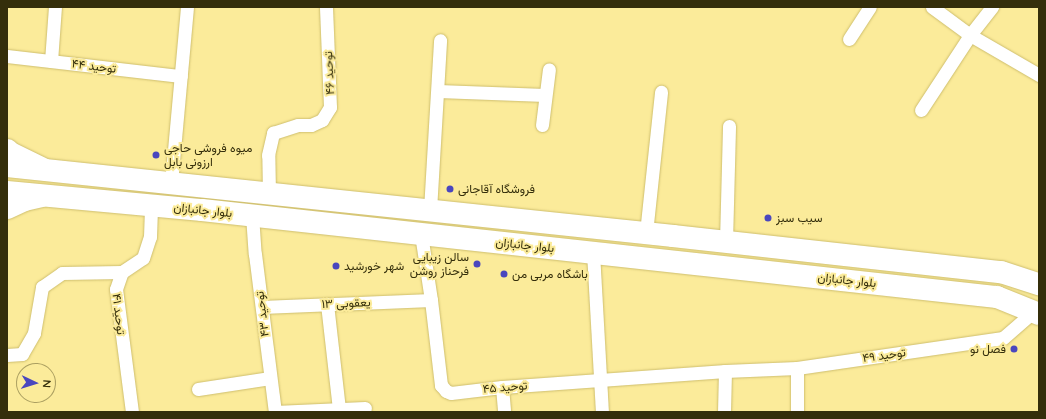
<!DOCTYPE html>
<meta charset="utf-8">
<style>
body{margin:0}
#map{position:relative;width:1046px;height:419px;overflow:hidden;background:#fbeb9a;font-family:Quicksand,Vazirmatn,sans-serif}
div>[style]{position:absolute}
.roads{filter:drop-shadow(0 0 1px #cebe6e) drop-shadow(0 0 1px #cebe6e)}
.street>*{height:13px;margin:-6.5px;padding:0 6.5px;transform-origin:6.5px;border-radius:6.5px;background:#fff}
.primary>*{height:21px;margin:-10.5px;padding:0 10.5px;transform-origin:10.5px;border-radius:10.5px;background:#fff}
.highway>*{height:22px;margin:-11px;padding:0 11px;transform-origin:11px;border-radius:11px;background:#fff}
.dots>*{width:11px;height:11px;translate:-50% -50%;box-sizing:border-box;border:2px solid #fbeb9a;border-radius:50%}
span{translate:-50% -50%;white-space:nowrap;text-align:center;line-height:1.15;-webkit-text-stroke:4px #fbeb9a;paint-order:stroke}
.street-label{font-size:12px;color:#342e0b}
.poi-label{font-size:12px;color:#342e0b}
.left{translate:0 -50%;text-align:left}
.right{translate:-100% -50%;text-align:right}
.frame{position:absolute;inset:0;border:8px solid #342e0b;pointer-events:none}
.north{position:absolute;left:16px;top:363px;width:40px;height:40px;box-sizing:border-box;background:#fbeb9a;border:1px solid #ab9f61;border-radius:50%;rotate:94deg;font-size:11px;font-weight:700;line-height:16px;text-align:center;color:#342e0b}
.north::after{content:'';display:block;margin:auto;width:14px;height:18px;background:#4a47be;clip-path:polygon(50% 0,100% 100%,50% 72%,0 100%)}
</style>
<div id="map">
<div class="roads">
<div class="street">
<i style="left:932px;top:7px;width:47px;rotate:36.4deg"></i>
<i style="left:970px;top:35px;width:80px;rotate:30.1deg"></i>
<i style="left:849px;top:39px;width:38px;rotate:-57deg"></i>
<i style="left:7px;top:56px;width:175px;rotate:6.6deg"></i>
<i style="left:51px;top:61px;width:54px;rotate:-85.8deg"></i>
<i style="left:438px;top:91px;width:107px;rotate:2.1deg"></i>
<i style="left:921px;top:110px;width:90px;rotate:-56.8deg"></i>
<i style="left:970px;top:35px;width:36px;rotate:-52deg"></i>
<i style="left:542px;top:125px;width:56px;rotate:-82.9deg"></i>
<i style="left:171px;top:183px;width:177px;rotate:-84.8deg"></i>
<i style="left:269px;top:194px;width:39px;rotate:-91deg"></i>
<i style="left:268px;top:155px;width:23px;rotate:-77deg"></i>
<i style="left:273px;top:133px;width:26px;rotate:-18deg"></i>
<i style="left:298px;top:125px;width:13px"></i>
<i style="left:311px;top:125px;width:12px;rotate:-24deg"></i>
<i style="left:322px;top:120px;width:15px;rotate:-58deg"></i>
<i style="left:330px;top:107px;width:100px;rotate:-92.3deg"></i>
<i style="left:430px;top:210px;width:170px;rotate:-86.6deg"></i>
<i style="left:252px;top:215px;width:39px;rotate:86deg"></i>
<i style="left:255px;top:254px;width:159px;rotate:82.8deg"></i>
<i style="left:646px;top:233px;width:142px;rotate:-83.9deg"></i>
<i style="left:421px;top:234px;width:67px;rotate:81.4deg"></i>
<i style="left:431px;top:300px;width:86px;rotate:83.3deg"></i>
<i style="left:441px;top:385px;width:8px;rotate:50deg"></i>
<i style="left:446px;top:391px;width:5px;rotate:22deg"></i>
<i style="left:451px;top:393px;width:51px;rotate:-6.7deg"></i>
<i style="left:502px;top:387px;width:224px;rotate:-4.1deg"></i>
<i style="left:725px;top:371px;width:72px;rotate:-2.4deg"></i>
<i style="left:797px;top:368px;width:208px;rotate:-8.3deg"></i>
<i style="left:1003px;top:338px;width:41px;rotate:-41.1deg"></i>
<i style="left:726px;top:242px;width:116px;rotate:-88.5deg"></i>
<i style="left:593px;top:252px;width:160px;rotate:86.8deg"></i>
<i style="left:327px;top:304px;width:106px;rotate:83.5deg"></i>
<i style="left:262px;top:307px;width:169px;rotate:-2.4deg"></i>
<i style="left:7px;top:355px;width:15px;rotate:-4deg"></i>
<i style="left:22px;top:354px;width:24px;rotate:-60deg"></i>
<i style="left:34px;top:333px;width:47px;rotate:-80.1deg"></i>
<i style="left:42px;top:287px;width:24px;rotate:-35deg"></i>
<i style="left:62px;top:273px;width:60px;rotate:-1deg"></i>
<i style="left:502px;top:387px;width:25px;rotate:85deg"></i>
<i style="left:198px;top:389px;width:73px;rotate:-8.7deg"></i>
<i style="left:132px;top:412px;width:124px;rotate:-97.4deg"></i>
<i style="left:116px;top:289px;width:18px;rotate:-71deg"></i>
<i style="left:122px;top:272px;width:25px;rotate:-34deg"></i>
<i style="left:143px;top:258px;width:22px;rotate:-72deg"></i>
<i style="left:150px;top:237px;width:32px;rotate:-88deg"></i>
<i style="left:275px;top:412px;width:90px;rotate:-2.5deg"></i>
<i style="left:724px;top:412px;width:41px;rotate:-88.6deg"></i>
<i style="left:797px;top:412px;width:44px;rotate:-90deg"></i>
</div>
<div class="primary">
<i style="left:7px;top:149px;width:4px;rotate:45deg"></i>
<i style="left:10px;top:152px;width:37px;rotate:26deg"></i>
<i style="left:7px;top:208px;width:19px;rotate:-25deg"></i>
<i style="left:24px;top:200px;width:18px;rotate:-13deg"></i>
</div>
<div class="highway">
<i style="left:7px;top:166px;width:670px;rotate:6deg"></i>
<i style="left:673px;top:236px;width:330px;rotate:6.3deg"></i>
<i style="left:1001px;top:272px;width:40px;rotate:18deg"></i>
<i style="left:7px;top:192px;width:196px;rotate:5.3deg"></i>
<i style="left:202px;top:210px;width:800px;rotate:6.25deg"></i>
<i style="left:997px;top:297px;width:45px;rotate:22deg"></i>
</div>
</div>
<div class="dots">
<i style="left:156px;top:155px;background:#4a47be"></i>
<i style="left:450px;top:189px;background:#4a47be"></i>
<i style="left:768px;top:218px;background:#4a47be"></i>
<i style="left:477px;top:264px;background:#4a47be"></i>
<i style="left:336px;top:266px;background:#4a47be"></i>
<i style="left:504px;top:274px;background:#4a47be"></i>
<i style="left:1014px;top:349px;background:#4a47be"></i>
</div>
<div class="street-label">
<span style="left:94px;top:66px;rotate:7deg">توحید ۴۴</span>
<span style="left:329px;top:73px;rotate:-93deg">توحید ۴۶</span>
<span style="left:203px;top:210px;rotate:6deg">بلوار جانبازان</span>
<span style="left:525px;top:245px;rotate:6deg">بلوار جانبازان</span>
<span style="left:847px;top:280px;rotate:6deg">بلوار جانبازان</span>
<span style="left:346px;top:303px;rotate:-2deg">یعقوبی ۱۳</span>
<span style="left:119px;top:314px;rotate:83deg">توحید ۴۱</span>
<span style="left:262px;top:314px;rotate:-97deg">توحید ۴۳</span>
<span style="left:884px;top:355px;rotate:-8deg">توحید ۴۹</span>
<span style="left:505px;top:387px;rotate:-5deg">توحید ۴۵</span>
</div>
<div class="poi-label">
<span class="left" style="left:164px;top:155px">میوه فروشی حاجی<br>ارزونی بابل</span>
<span class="left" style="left:458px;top:189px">فروشگاه آقاجانی</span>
<span class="left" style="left:776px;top:218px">سیب سبز</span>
<span class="right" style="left:469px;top:264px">سالن زیبایی<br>فرحناز روشن</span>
<span class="left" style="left:344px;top:266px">شهر خورشید</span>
<span class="left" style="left:512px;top:274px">باشگاه مربی من</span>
<span class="right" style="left:1006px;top:349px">فصل نو</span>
</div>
<div class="frame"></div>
<div class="north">N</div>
</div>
